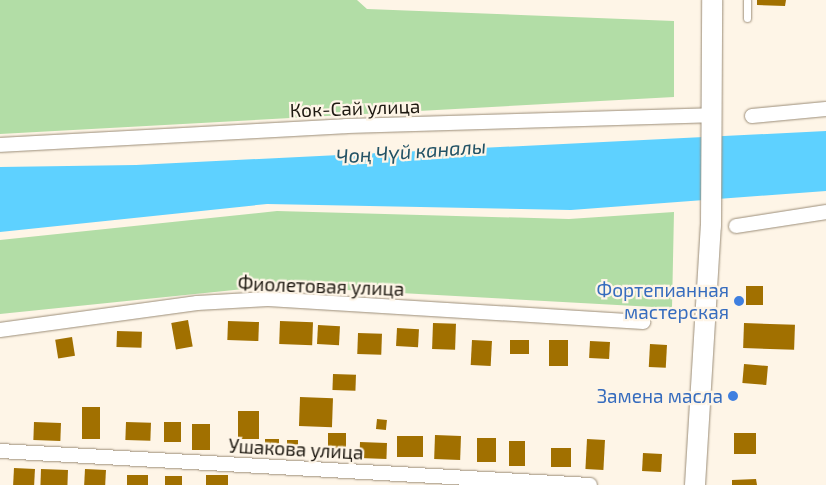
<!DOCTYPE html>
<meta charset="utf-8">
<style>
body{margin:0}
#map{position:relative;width:826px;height:485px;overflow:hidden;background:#fef5e7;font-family:"Exo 2",sans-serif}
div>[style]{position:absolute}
.green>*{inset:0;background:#b2dda6}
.water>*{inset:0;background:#5ed1ff}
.building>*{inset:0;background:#a17000;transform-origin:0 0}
.roads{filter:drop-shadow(0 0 1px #9b8d78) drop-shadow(0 0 1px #9b8d78)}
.lane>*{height:7px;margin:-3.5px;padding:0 3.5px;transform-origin:3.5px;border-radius:3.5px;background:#fff}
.street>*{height:14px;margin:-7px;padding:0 7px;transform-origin:7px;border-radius:7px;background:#fff}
.secondary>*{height:20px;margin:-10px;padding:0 10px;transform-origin:10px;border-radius:10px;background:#fff}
.dots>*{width:14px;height:14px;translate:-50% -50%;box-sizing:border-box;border:2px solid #fef5e7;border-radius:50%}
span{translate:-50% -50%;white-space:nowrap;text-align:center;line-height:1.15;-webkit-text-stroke:4.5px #fef5e7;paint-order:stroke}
.street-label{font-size:19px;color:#1f1a12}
.shop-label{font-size:19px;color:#366cbe}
.right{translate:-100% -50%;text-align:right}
.water-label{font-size:20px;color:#225265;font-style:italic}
</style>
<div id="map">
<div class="green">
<i style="clip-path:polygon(0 0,357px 0,367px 9px,674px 21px,674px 97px,0 134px)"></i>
<i style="clip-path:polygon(277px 211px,569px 219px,674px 212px,672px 308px,273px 286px,0 314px,0 240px)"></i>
</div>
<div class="water">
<i style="clip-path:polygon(826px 131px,826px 191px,571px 210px,267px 204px,0 232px,0 167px,136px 165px)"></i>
</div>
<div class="building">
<i style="clip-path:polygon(757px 0,786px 0,785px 6px,757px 5px)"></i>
<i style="left:746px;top:286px;width:17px;height:19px"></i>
<i style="left:188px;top:320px;width:27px;height:17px;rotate:80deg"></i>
<i style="left:228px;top:321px;width:31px;height:19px;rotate:2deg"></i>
<i style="left:280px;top:321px;width:33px;height:23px;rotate:2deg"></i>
<i style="left:433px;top:323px;width:23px;height:26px;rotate:2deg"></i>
<i style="left:744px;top:323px;width:51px;height:25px;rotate:2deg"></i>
<i style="left:318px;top:325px;width:22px;height:19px;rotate:3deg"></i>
<i style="left:397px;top:328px;width:22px;height:18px;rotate:3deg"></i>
<i style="left:117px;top:331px;width:25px;height:16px;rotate:2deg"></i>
<i style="left:358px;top:333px;width:24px;height:21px;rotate:2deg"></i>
<i style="left:72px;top:337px;width:19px;height:17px;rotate:81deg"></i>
<i style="left:472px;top:340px;width:20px;height:25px;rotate:3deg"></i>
<i style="left:510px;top:340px;width:19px;height:14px"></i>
<i style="left:549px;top:340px;width:19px;height:26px"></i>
<i style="left:590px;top:341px;width:20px;height:17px;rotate:3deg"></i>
<i style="left:650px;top:344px;width:17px;height:23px;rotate:3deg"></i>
<i style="left:744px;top:364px;width:24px;height:19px;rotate:5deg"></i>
<i style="left:333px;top:374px;width:23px;height:16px;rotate:2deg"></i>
<i style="left:300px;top:397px;width:33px;height:29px;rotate:2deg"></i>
<i style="left:82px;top:407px;width:18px;height:32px"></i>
<i style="left:238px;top:411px;width:21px;height:28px"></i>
<i style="left:377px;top:419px;width:10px;height:10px;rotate:6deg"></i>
<i style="left:34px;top:422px;width:27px;height:18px;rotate:2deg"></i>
<i style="left:126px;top:422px;width:25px;height:18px;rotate:2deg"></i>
<i style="left:164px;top:422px;width:17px;height:20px"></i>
<i style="left:192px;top:424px;width:18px;height:26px"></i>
<i style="left:328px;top:433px;width:18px;height:22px"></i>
<i style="left:734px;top:433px;width:22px;height:21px"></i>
<i style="left:435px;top:435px;width:26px;height:24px;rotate:2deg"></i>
<i style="left:397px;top:436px;width:26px;height:21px"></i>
<i style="left:477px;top:438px;width:19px;height:24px"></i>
<i style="left:265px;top:439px;width:14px;height:15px"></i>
<i style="left:587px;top:439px;width:18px;height:30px;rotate:3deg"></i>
<i style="left:287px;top:440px;width:11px;height:15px"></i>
<i style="left:509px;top:441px;width:16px;height:25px"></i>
<i style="left:360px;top:442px;width:27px;height:16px;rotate:2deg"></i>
<i style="left:551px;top:448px;width:20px;height:19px"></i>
<i style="left:643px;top:453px;width:19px;height:18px;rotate:3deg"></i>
<i style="left:14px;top:468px;width:21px;height:17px;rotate:3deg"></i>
<i style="left:41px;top:469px;width:27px;height:16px;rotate:2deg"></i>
<i style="left:85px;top:469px;width:21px;height:16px;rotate:3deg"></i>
<i style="left:127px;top:475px;width:21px;height:10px"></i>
<i style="left:206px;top:475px;width:22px;height:10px"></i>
<i style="left:165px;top:476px;width:17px;height:9px"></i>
<i style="clip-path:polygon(756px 479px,757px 485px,732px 485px,732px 480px)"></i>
</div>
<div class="roads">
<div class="lane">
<i style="left:747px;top:0;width:18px;rotate:90deg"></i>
</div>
<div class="street">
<i style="left:752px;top:116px;width:74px;rotate:-5.4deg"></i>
<i style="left:0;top:145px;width:347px;rotate:-3.1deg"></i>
<i style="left:346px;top:126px;width:366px;rotate:-1.7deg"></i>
<i style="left:736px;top:226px;width:91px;rotate:-8.8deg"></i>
<i style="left:0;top:330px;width:199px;rotate:-7.8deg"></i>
<i style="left:197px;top:303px;width:71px;rotate:-3.2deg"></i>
<i style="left:268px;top:299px;width:376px;rotate:3.5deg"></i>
<i style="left:0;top:451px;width:591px;rotate:3.3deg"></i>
</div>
<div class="secondary">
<i style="left:695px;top:485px;width:259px;rotate:-86.5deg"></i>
<i style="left:711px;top:226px;width:226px;rotate:-89.7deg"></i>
</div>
</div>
<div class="dots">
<i style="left:739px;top:301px;background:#3f7fe0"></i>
<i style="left:733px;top:396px;background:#3f7fe0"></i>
</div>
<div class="street-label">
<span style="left:355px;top:108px;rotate:-2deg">Кок-Сай улица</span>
<span style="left:321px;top:286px;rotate:2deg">Фиолетовая улица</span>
<span style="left:296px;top:449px;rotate:3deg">Ушакова улица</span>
</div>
<div class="shop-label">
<span class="right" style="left:729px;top:301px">Фортепианная<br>мастерская</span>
<span class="right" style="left:723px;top:396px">Замена масла</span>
</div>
<div class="water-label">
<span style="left:411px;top:151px;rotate:-4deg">Чоң Чүй каналы</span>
</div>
</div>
